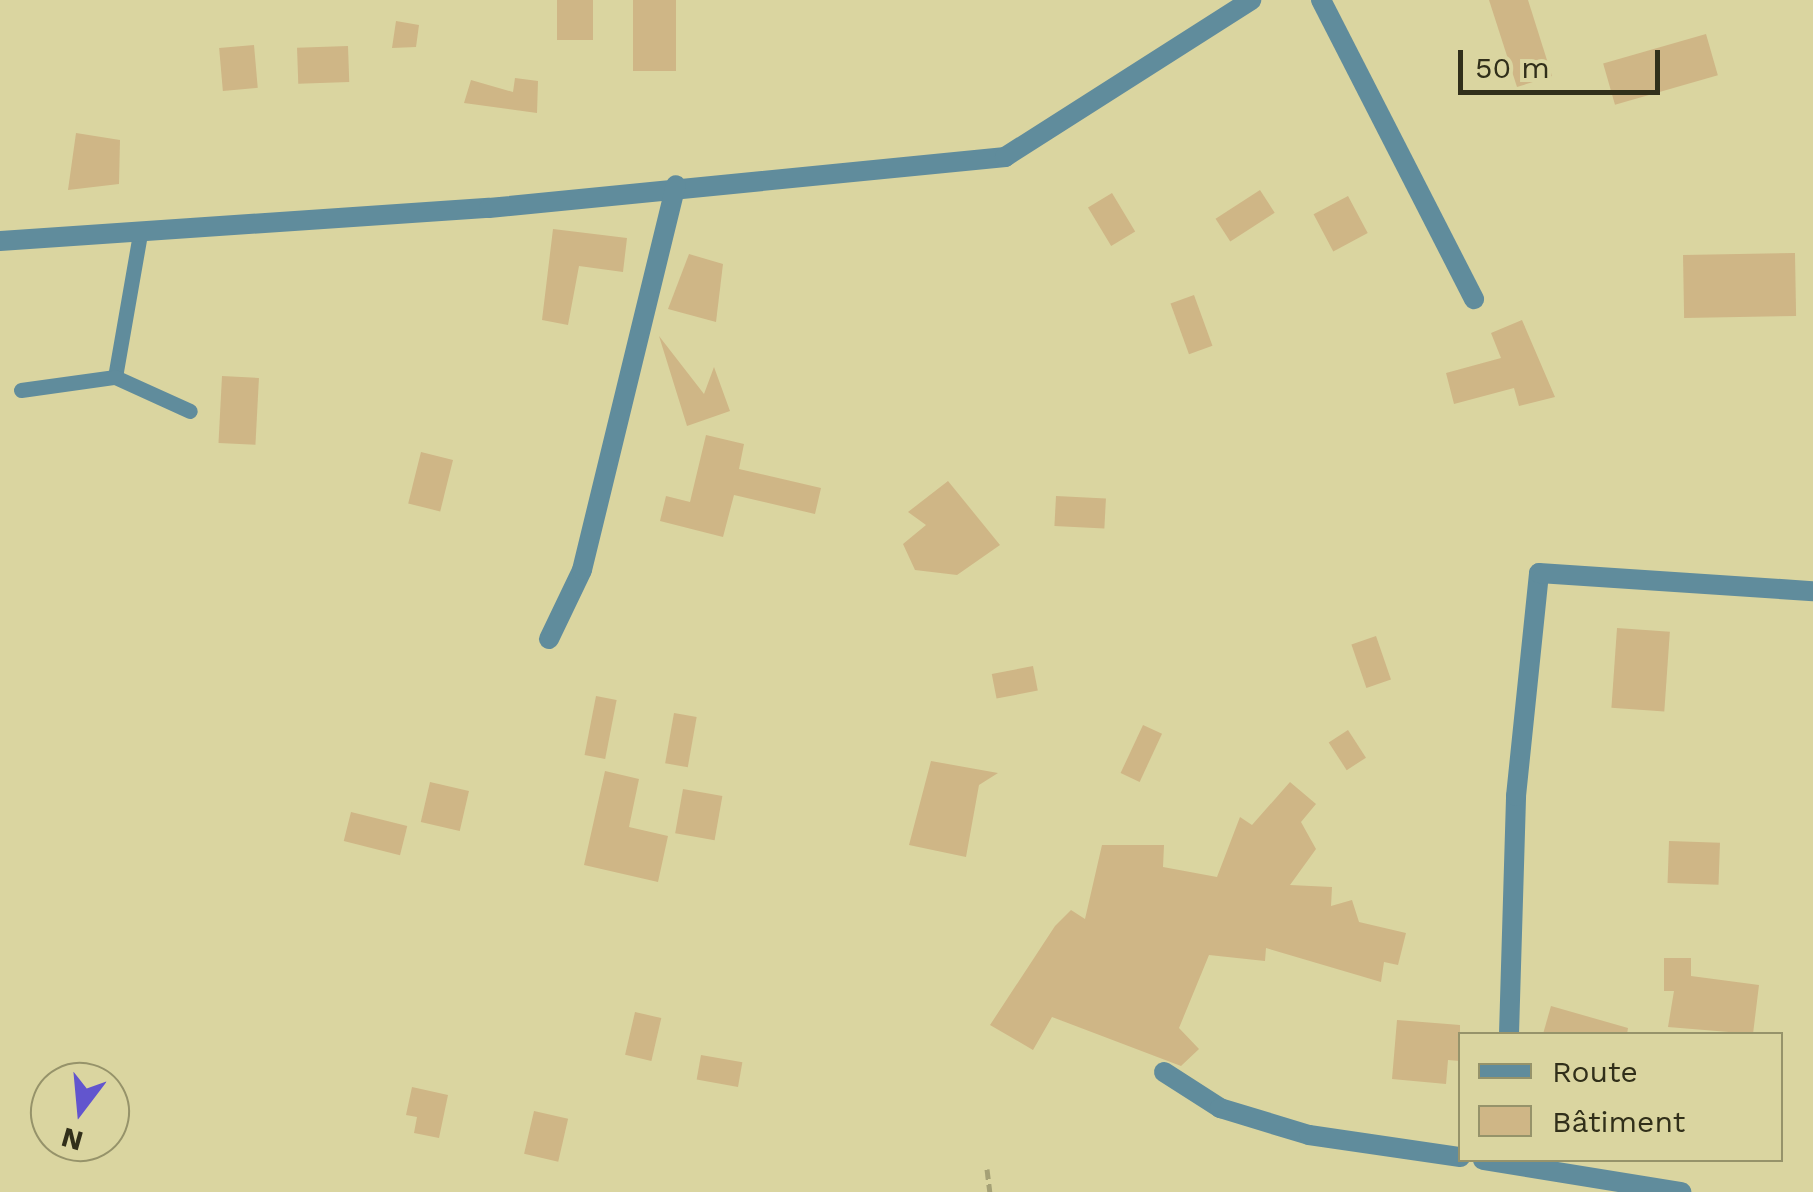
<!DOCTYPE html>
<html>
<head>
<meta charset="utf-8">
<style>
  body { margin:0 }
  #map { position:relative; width:1813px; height:1192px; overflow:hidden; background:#dad5a0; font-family:"Work Sans",sans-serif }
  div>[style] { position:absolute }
  .building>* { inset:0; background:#cfb686; transform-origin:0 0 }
  .path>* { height:5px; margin-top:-2.5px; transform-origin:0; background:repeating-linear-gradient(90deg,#a5a176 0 10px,transparent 0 15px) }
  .lane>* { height:15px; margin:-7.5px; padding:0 7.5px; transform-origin:7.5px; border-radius:7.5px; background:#608c9c }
  .street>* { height:20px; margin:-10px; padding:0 10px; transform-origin:10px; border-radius:10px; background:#608c9c }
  span { translate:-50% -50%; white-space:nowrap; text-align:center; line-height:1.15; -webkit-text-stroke:9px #dad5a0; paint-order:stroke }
  .legend { position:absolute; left:1458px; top:1032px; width:325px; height:130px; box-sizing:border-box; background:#dad5a0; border:2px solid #96936a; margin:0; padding:12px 18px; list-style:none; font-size:30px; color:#312f1a }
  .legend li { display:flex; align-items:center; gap:20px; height:50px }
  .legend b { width:50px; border:2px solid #96936a }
  .north { position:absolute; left:30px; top:1062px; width:100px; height:100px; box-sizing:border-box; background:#dad5a0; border:2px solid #96936a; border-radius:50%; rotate:196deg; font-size:28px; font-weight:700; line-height:40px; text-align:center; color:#312f1a }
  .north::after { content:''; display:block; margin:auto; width:35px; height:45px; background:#6255ce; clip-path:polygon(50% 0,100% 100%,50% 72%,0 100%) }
  .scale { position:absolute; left:1458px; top:50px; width:202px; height:45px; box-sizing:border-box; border:5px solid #312f1a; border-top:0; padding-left:12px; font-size:30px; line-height:35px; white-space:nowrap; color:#312f1a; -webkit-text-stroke:8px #dad5a0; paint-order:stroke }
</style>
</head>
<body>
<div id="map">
  <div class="building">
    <i style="left:557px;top:0;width:36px;height:40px"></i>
    <i style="left:633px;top:0;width:43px;height:71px"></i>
    <i style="clip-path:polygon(1489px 0,1528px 0,1552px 76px,1517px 87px)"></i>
    <i style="clip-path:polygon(396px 21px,419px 25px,416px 47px,392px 48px)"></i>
    <i style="left:1706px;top:34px;width:43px;height:107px;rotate:74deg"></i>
    <i style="left:254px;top:45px;width:43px;height:35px;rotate:85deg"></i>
    <i style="left:348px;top:46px;width:36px;height:51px;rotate:88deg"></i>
    <i style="clip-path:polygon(515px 78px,538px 81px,537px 113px,464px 103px,471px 80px,513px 92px)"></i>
    <i style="clip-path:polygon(76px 133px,120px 140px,119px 184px,68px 190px)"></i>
    <i style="left:1260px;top:190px;width:27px;height:53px;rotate:57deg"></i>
    <i style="left:1112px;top:193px;width:45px;height:28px;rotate:59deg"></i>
    <i style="left:1348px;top:196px;width:42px;height:39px;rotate:62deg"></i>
    <i style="clip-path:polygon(553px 229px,627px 238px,623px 272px,579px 266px,568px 325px,542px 320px)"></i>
    <i style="left:1795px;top:253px;width:63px;height:112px;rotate:89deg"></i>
    <i style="clip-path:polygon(689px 254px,723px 264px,716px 322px,668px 309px)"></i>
    <i style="left:1194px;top:295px;width:54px;height:25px;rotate:70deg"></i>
    <i style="clip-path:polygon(1522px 320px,1555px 397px,1519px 406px,1514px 388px,1454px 404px,1446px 373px,1501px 358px,1491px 333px)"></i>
    <i style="clip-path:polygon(659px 336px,704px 394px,714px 367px,730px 411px,687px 426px)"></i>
    <i style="left:222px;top:376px;width:37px;height:67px;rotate:3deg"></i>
    <i style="clip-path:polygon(706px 435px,744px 444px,739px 469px,821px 488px,815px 514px,734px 495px,723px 537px,660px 521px,666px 496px,690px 502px)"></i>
    <i style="left:421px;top:452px;width:33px;height:53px;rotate:14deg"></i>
    <i style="clip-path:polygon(948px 481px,1000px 545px,957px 575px,915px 570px,903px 544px,926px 525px,908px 512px)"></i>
    <i style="left:1056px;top:496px;width:50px;height:30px;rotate:3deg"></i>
    <i style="left:1617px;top:628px;width:53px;height:80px;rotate:4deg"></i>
    <i style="left:1376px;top:636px;width:46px;height:26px;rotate:71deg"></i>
    <i style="left:1033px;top:666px;width:25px;height:42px;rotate:79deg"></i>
    <i style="left:596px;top:696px;width:21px;height:60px;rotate:11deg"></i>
    <i style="left:674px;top:713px;width:23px;height:51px;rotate:10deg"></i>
    <i style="left:1143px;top:725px;width:21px;height:53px;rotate:25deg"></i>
    <i style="left:1348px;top:730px;width:33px;height:23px;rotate:57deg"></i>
    <i style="clip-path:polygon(931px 761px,998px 773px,979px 785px,966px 857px,909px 845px)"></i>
    <i style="clip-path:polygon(605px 771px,639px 779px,629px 827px,668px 836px,658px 882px,584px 865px)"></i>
    <i style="left:430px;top:782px;width:40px;height:41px;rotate:13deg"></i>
    <i style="clip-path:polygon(1290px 782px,1316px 804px,1301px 822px,1316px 849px,1290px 885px,1332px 887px,1331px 906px,1352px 900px,1359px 922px,1406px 933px,1398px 965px,1384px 962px,1381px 982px,1266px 948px,1265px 961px,1209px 955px,1179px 1028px,1199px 1049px,1181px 1066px,1052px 1017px,1033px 1050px,990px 1025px,1055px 926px,1071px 910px,1085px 919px,1102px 845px,1164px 845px,1163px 867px,1217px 877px,1240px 817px,1252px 825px)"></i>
    <i style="left:683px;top:789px;width:40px;height:45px;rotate:10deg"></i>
    <i style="left:351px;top:812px;width:58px;height:30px;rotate:14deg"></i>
    <i style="left:1669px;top:841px;width:51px;height:42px;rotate:2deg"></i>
    <i style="clip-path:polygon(1664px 958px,1691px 958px,1691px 976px,1759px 985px,1753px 1034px,1668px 1027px,1674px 991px,1664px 991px)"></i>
    <i style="clip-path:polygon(1551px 1006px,1628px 1028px,1627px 1034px,1543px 1034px)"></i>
    <i style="left:635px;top:1012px;width:27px;height:44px;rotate:13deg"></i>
    <i style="clip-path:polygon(1397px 1020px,1460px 1025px,1460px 1061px,1448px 1060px,1446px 1084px,1392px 1079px)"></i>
    <i style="left:701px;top:1055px;width:42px;height:25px;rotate:10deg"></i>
    <i style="clip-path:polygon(412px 1087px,448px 1095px,439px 1138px,414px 1133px,417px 1117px,406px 1115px)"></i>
    <i style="left:534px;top:1111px;width:35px;height:44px;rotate:13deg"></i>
  </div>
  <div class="path">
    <i style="left:987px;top:1169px;width:23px;rotate:83deg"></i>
  </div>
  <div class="lane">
    <i style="left:115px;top:377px;width:145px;rotate:-80.1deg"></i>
    <i style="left:21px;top:390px;width:95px;rotate:-7.9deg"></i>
    <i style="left:115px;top:377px;width:82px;rotate:24.4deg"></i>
  </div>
  <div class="street">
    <i style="left:1321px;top:0;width:336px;rotate:62.9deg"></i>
    <i style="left:0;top:241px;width:490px;rotate:-3.9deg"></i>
    <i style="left:489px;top:208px;width:519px;rotate:-5.64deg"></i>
    <i style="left:1005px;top:157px;width:292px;rotate:-32.5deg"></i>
    <i style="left:549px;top:639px;width:76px;rotate:-64.4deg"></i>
    <i style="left:582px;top:570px;width:396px;rotate:-76.3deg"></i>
    <i style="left:1509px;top:1034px;width:238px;rotate:-88.3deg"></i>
    <i style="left:1516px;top:796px;width:224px;rotate:-84.1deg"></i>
    <i style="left:1539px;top:573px;width:275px;rotate:3.8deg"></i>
    <i style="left:1164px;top:1072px;width:67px;rotate:32.7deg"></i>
    <i style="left:1220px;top:1108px;width:93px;rotate:16.9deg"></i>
    <i style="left:1309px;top:1135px;width:153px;rotate:8.3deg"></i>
    <i style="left:1483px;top:1160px;width:201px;rotate:9.2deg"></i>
  </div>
  <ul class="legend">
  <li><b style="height:12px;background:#608c9c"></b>Route</li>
  <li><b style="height:28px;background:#cfb686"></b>Bâtiment</li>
  </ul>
  <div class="north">N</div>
  <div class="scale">50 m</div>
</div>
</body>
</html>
